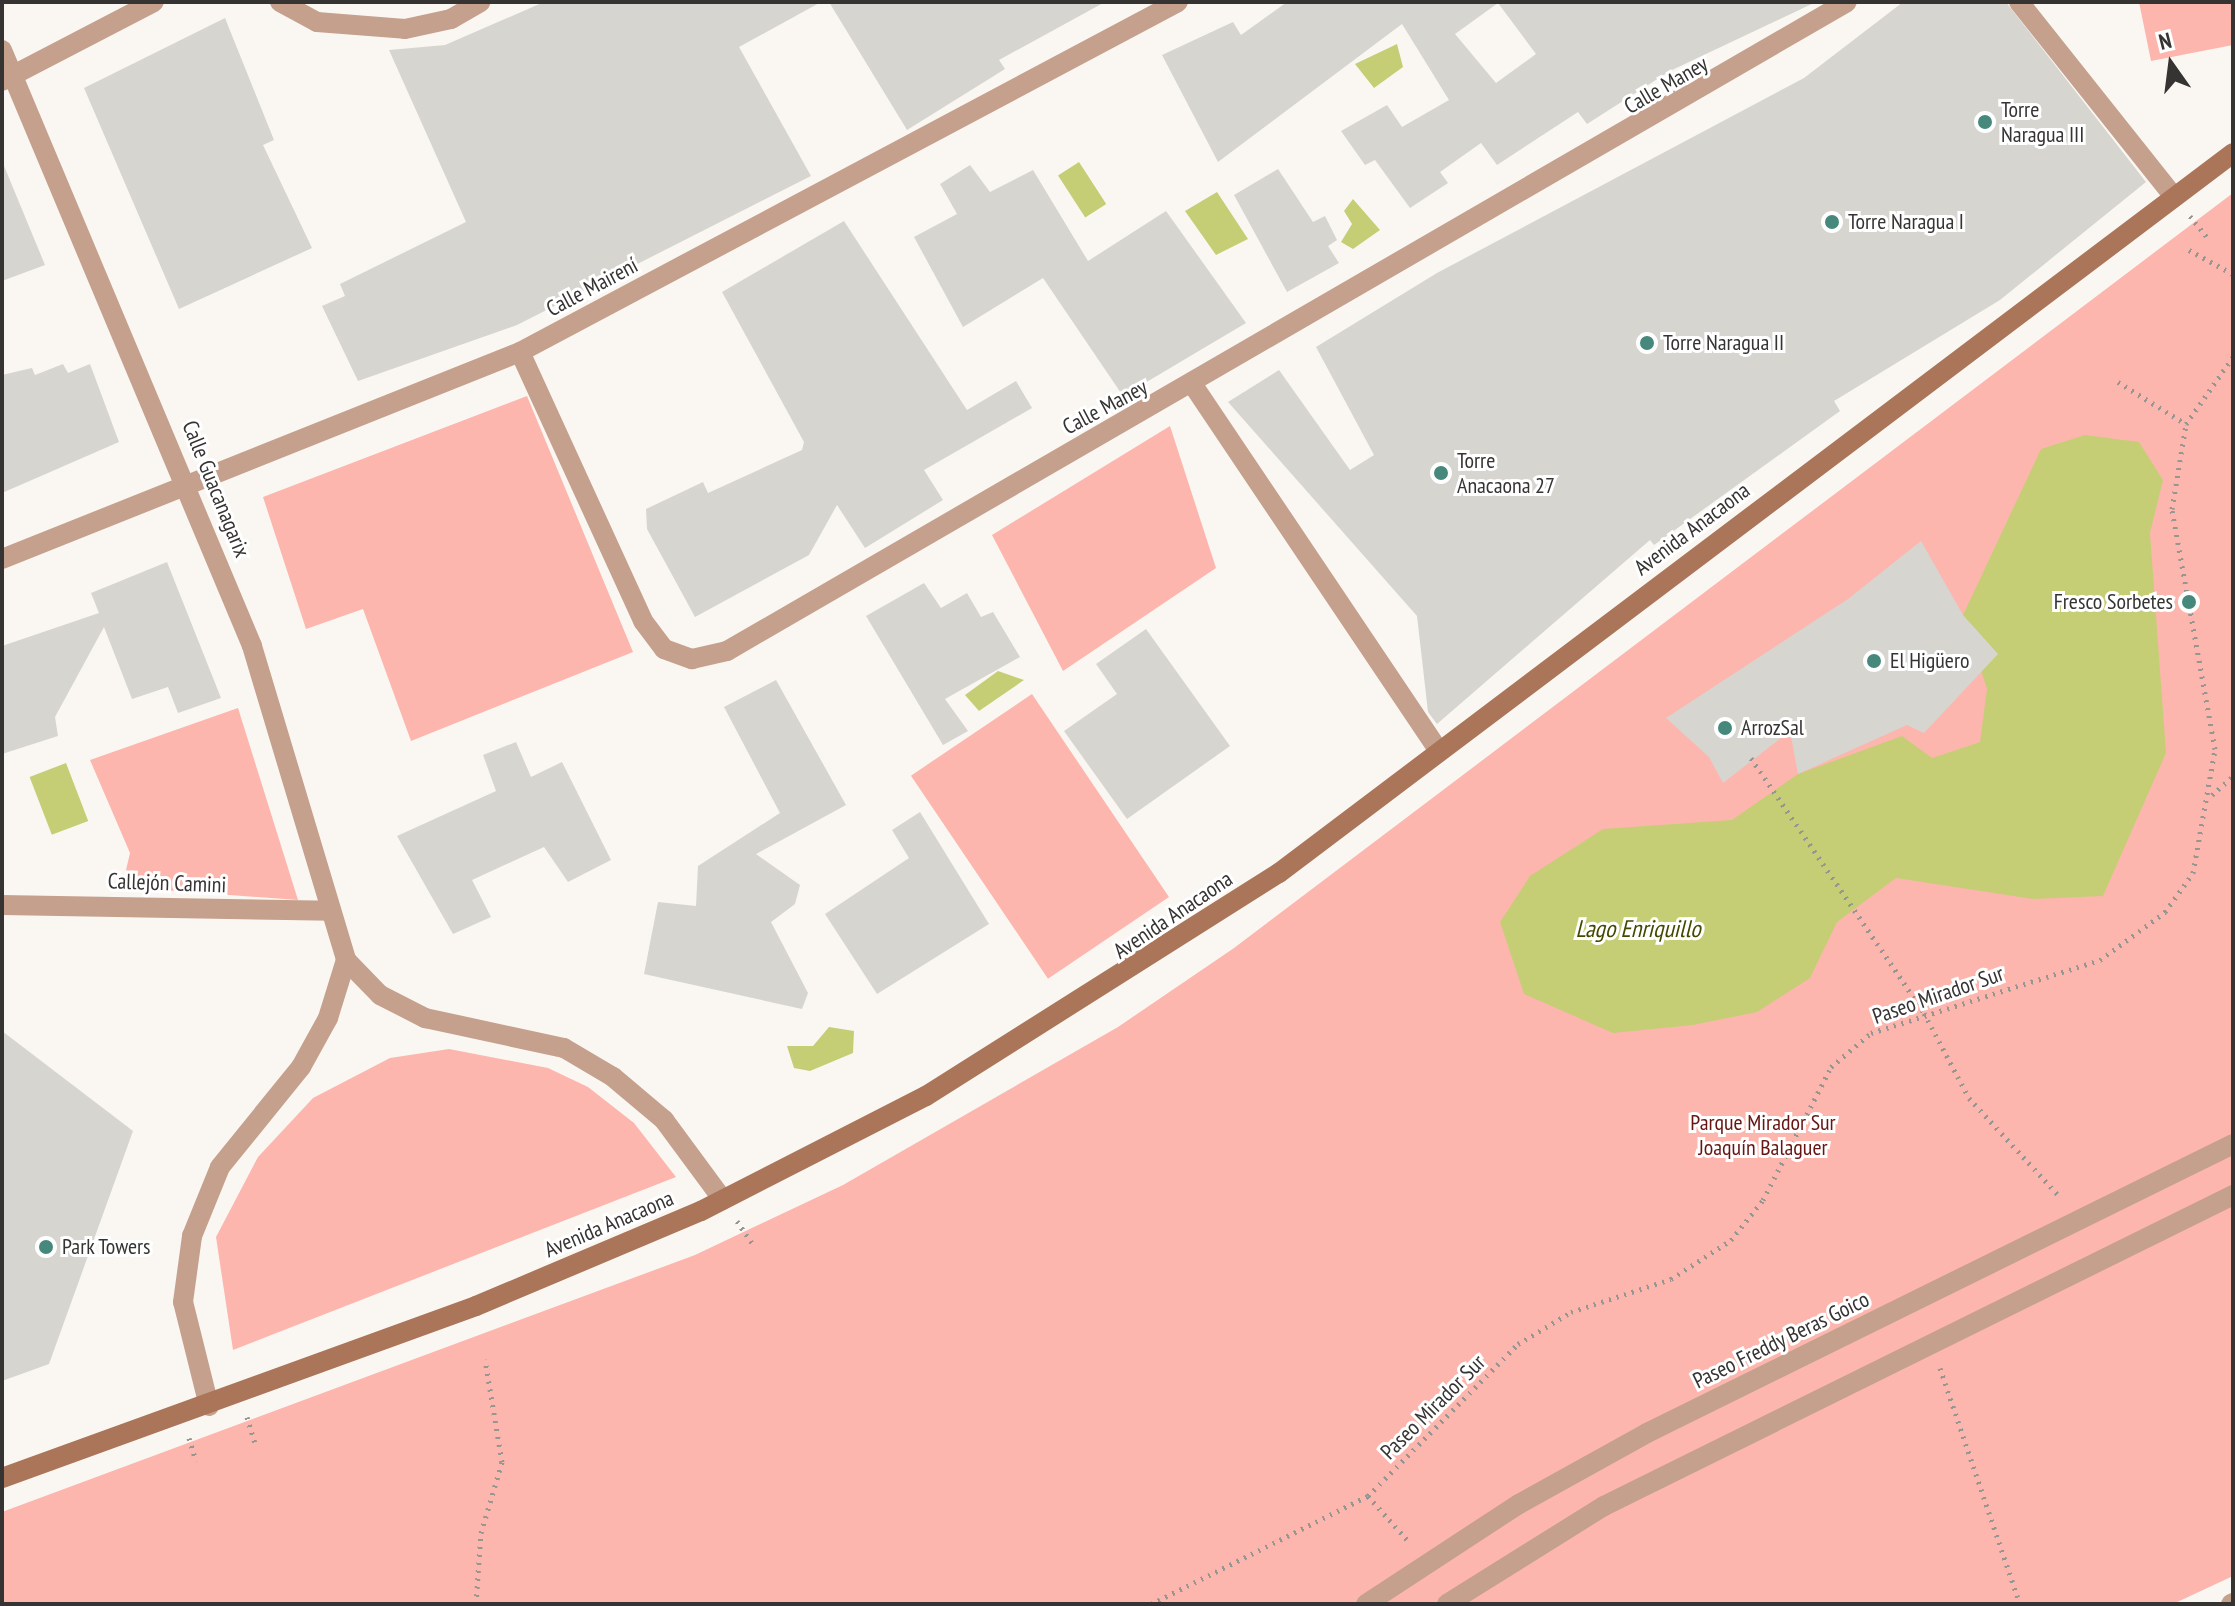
<!DOCTYPE html>
<html>
<head>
<meta charset="utf-8">
<style>
  body { margin:0 }
  #map { position:relative; width:2235px; height:1606px; overflow:hidden; background:#faf7f3; font-family:"PT Sans Narrow",sans-serif }
  div>[style] { position:absolute }
  .green>* { inset:0; background:#fdb6ad; transform-origin:0 0 }
  .water>* { inset:0; background:#c5ce75; transform-origin:0 0 }
  .building>* { inset:0; background:#d6d5d0 }
  .path>* { height:5px; margin-top:-2.5px; transform-origin:0; background:repeating-linear-gradient(90deg,#979592 0 2px,transparent 0 8px) }
  .pedestrian>* { height:20px; margin:-10px; padding:0 10px; transform-origin:10px; border-radius:10px; background:#c5a08d }
  .minor>* { height:20px; margin:-10px; padding:0 10px; transform-origin:10px; border-radius:10px; background:#c5a08d }
  .tertiary>* { height:20px; margin:-10px; padding:0 10px; transform-origin:10px; border-radius:10px; background:#c5a08d }
  .secondary>* { height:20px; margin:-10px; padding:0 10px; transform-origin:10px; border-radius:10px; background:#aa7559 }
  .dots>* { width:22px; height:22px; translate:-50% -50%; box-sizing:border-box; border:4px solid #fff; border-radius:50% }
  span { translate:-50% -50%; white-space:nowrap; text-align:center; line-height:1.15; -webkit-text-stroke:6px #fff; paint-order:stroke }
  .street-label { font-size:22px; color:#353433 }
  .poi-label { font-size:22px; color:#353433 }
  .left { translate:0 -50%; text-align:left }
  .right { translate:-100% -50%; text-align:right }
  .park-label { font-size:22px; color:#661512 }
  .water-label { font-size:24px; color:#444901; font-style:italic }
  .frame { position:absolute; inset:0; border:4px solid #353433; pointer-events:none }
  .north { position:absolute; left:2131px; top:24px; width:80px; height:80px; -webkit-text-stroke:6px #fff; paint-order:stroke; rotate:346deg; font-size:22px; font-weight:700; line-height:32px; text-align:center; color:#353433 }
  .north::after { content:''; display:block; margin:auto; width:28px; height:36px; background:#353433; clip-path:polygon(50% 0,100% 100%,50% 72%,0 100%) }
</style>
</head>
<body>
<div id="map">
  <div class="green">
    <i style="clip-path:polygon(2139px 2px,2233px 2px,2233px 45px,2151px 61px)"></i>
    <i style="clip-path:polygon(2233px 193px,2233px 1576px,2173px 1604px,2px 1604px,2px 1512px,695px 1255px,843px 1185px,1118px 1027px,1234px 948px)"></i>
    <i style="clip-path:polygon(527px 396px,633px 652px,411px 741px,363px 609px,306px 629px,263px 497px)"></i>
    <i style="clip-path:polygon(1170px 426px,1216px 568px,1063px 671px,992px 535px)"></i>
    <i style="left:1032px;top:694px;width:245px;height:146px;rotate:56deg"></i>
    <i style="clip-path:polygon(238px 708px,298px 900px,122px 887px,130px 853px,90px 760px)"></i>
    <i style="clip-path:polygon(449px 1049px,548px 1068px,588px 1087px,634px 1123px,676px 1177px,233px 1350px,216px 1237px,258px 1157px,313px 1098px,390px 1058px)"></i>
  </div>
  <div class="water">
    <i style="clip-path:polygon(1397px 44px,1403px 67px,1374px 88px,1355px 64px)"></i>
    <i style="left:1079px;top:162px;width:50px;height:25px;rotate:57deg"></i>
    <i style="clip-path:polygon(1217px 192px,1248px 239px,1216px 255px,1185px 211px)"></i>
    <i style="clip-path:polygon(1353px 199px,1380px 230px,1353px 249px,1341px 242px,1352px 224px,1344px 211px)"></i>
    <i style="clip-path:polygon(2085px 435px,2139px 442px,2163px 480px,2150px 533px,2166px 753px,2103px 896px,2033px 899px,1896px 878px,1837px 922px,1810px 978px,1757px 1012px,1693px 1025px,1613px 1033px,1524px 994px,1500px 922px,1530px 876px,1603px 829px,1732px 820px,1798px 774px,1902px 736px,1932px 758px,1980px 742px,1987px 689px,1963px 615px,2041px 449px)"></i>
    <i style="clip-path:polygon(998px 671px,1024px 680px,979px 711px,965px 695px)"></i>
    <i style="left:66px;top:763px;width:62px;height:39px;rotate:69deg"></i>
    <i style="clip-path:polygon(829px 1027px,854px 1031px,853px 1053px,810px 1071px,794px 1068px,787px 1046px,813px 1046px)"></i>
  </div>
  <div class="building">
    <i style="clip-path:polygon(544px 2px,821px 2px,739px 47px,811px 176px,517px 325px,358px 381px,322px 306px,345px 296px,340px 284px,466px 222px,389px 50px,445px 45px)"></i>
    <i style="clip-path:polygon(829px 2px,1105px 2px,999px 60px,1005px 69px,907px 130px)"></i>
    <i style="clip-path:polygon(evenodd,1287px 2px,1816px 2px,1670px 71px,1587px 124px,1578px 112px,1497px 165px,1481px 143px,1440px 172px,1448px 183px,1410px 208px,1375px 160px,1365px 165px,1341px 131px,1387px 105px,1402px 127px,1449px 100px,1402px 24px,1218px 162px,1162px 55px,1233px 22px,1241px 35px,1287px 2px,1498px 3px,1536px 54px,1496px 83px,1455px 34px,1498px 3px)"></i>
    <i style="clip-path:polygon(1903px 2px,2006px 2px,2146px 182px,2000px 300px,1834px 401px,1840px 411px,1654px 545px,1650px 540px,1437px 724px,1428px 712px,1417px 616px,1228px 402px,1279px 370px,1350px 470px,1374px 455px,1316px 347px,1437px 273px,1804px 78px)"></i>
    <i style="clip-path:polygon(225px 18px,274px 140px,263px 145px,312px 248px,179px 309px,84px 88px)"></i>
    <i style="clip-path:polygon(2px 161px,45px 265px,2px 281px)"></i>
    <i style="clip-path:polygon(970px 165px,990px 192px,1033px 170px,1088px 261px,1166px 211px,1246px 323px,1123px 396px,1043px 278px,963px 327px,914px 237px,957px 214px,940px 184px)"></i>
    <i style="clip-path:polygon(1278px 169px,1313px 222px,1325px 216px,1337px 240px,1328px 246px,1339px 263px,1287px 292px,1234px 195px)"></i>
    <i style="clip-path:polygon(844px 221px,967px 410px,1016px 381px,1032px 408px,924px 470px,943px 500px,865px 548px,837px 505px,809px 555px,695px 617px,647px 529px,646px 509px,703px 482px,708px 493px,802px 450px,804px 442px,722px 292px)"></i>
    <i style="clip-path:polygon(63px 364px,68px 373px,90px 364px,119px 442px,2px 493px,2px 375px,32px 368px,35px 375px)"></i>
    <i style="clip-path:polygon(1921px 541px,1963px 615px,1998px 654px,1924px 733px,1907px 725px,1798px 774px,1790px 731px,1723px 783px,1709px 757px,1666px 718px,1848px 599px)"></i>
    <i style="clip-path:polygon(167px 562px,221px 698px,178px 713px,168px 687px,132px 699px,104px 627px,55px 717px,58px 736px,2px 754px,2px 646px,99px 613px,91px 593px)"></i>
    <i style="clip-path:polygon(924px 583px,941px 608px,967px 593px,981px 617px,993px 612px,1020px 657px,945px 699px,968px 731px,943px 745px,866px 616px)"></i>
    <i style="clip-path:polygon(1146px 629px,1230px 746px,1127px 819px,1064px 731px,1117px 694px,1096px 664px)"></i>
    <i style="clip-path:polygon(776px 680px,846px 805px,756px 854px,800px 885px,795px 904px,771px 922px,808px 993px,802px 1009px,644px 974px,658px 902px,696px 906px,698px 866px,780px 813px,724px 707px)"></i>
    <i style="clip-path:polygon(516px 742px,531px 777px,562px 762px,611px 860px,568px 882px,544px 847px,472px 880px,491px 917px,453px 934px,397px 836px,496px 791px,483px 755px)"></i>
    <i style="clip-path:polygon(920px 812px,989px 924px,877px 994px,825px 914px,909px 858px,892px 830px)"></i>
    <i style="clip-path:polygon(2px 1031px,133px 1131px,49px 1364px,2px 1381px)"></i>
  </div>
  <div class="path">
    <i style="left:2190px;top:216px;width:27px;rotate:51deg"></i>
    <i style="left:2189px;top:250px;width:50px;rotate:28.6deg"></i>
    <i style="left:2118px;top:382px;width:80px;rotate:31.7deg"></i>
    <i style="left:1751px;top:758px;width:308px;rotate:55.8deg"></i>
    <i style="left:1924px;top:1013px;width:96px;rotate:62.1deg"></i>
    <i style="left:1969px;top:1098px;width:134px;rotate:47.4deg"></i>
    <i style="left:2212px;top:795px;width:28px;rotate:-42deg"></i>
    <i style="left:737px;top:1221px;width:27px;rotate:56deg"></i>
    <i style="left:1940px;top:1368px;width:249px;rotate:71.3deg"></i>
    <i style="left:247px;top:1417px;width:27px;rotate:73deg"></i>
    <i style="left:189px;top:1438px;width:24px;rotate:73deg"></i>
    <i style="left:1368px;top:1496px;width:63px;rotate:48.2deg"></i>
    <i style="left:476px;top:1604px;width:71px;rotate:-86deg"></i>
    <i style="left:481px;top:1533px;width:74px;rotate:-73.5deg"></i>
    <i style="left:502px;top:1462px;width:104px;rotate:-99.4deg"></i>
    <i style="left:1151px;top:1604px;width:242px;rotate:-26.5deg"></i>
    <i style="left:1368px;top:1496px;width:214px;rotate:-45.4deg"></i>
    <i style="left:1518px;top:1344px;width:62px;rotate:-31.1deg"></i>
    <i style="left:1571px;top:1312px;width:105px;rotate:-18.3deg"></i>
    <i style="left:1671px;top:1279px;width:72px;rotate:-33deg"></i>
    <i style="left:1731px;top:1240px;width:51px;rotate:-51.3deg"></i>
    <i style="left:1763px;top:1200px;width:149px;rotate:-62.9deg"></i>
    <i style="left:1831px;top:1067px;width:52px;rotate:-40.4deg"></i>
    <i style="left:1871px;top:1033px;width:240px;rotate:-17.7deg"></i>
    <i style="left:2100px;top:960px;width:81px;rotate:-36.4deg"></i>
    <i style="left:2165px;top:912px;width:48px;rotate:-54.3deg"></i>
    <i style="left:2193px;top:873px;width:126px;rotate:-79.9deg"></i>
    <i style="left:2215px;top:749px;width:244px;rotate:-100.2deg"></i>
    <i style="left:2172px;top:509px;width:86px;rotate:-80.6deg"></i>
    <i style="left:2186px;top:424px;width:82px;rotate:-55deg"></i>
  </div>
  <div class="pedestrian">
    <i style="left:2px;top:905px;width:329px;rotate:1deg"></i>
  </div>
  <div class="minor">
    <i style="left:280px;top:2px;width:42px;rotate:28.4deg"></i>
    <i style="left:317px;top:22px;width:88px;rotate:4.5deg"></i>
    <i style="left:405px;top:29px;width:47px;rotate:-12.3deg"></i>
    <i style="left:451px;top:19px;width:34px;rotate:-30deg"></i>
    <i style="left:2019px;top:2px;width:249px;rotate:51.5deg"></i>
    <i style="left:2px;top:50px;width:646px;rotate:67.24deg"></i>
    <i style="left:252px;top:646px;width:328px;rotate:73.3deg"></i>
    <i style="left:346px;top:960px;width:49px;rotate:45.8deg"></i>
    <i style="left:380px;top:995px;width:51px;rotate:27.1deg"></i>
    <i style="left:425px;top:1018px;width:142px;rotate:12.2deg"></i>
    <i style="left:564px;top:1048px;width:57px;rotate:30.6deg"></i>
    <i style="left:613px;top:1077px;width:67px;rotate:40.1deg"></i>
    <i style="left:664px;top:1120px;width:99px;rotate:53.6deg"></i>
    <i style="left:2px;top:81px;width:171px;rotate:-27.5deg"></i>
    <i style="left:520px;top:352px;width:296px;rotate:65.4deg"></i>
    <i style="left:643px;top:621px;width:35px;rotate:53deg"></i>
    <i style="left:664px;top:649px;width:30px;rotate:20deg"></i>
    <i style="left:692px;top:659px;width:36px;rotate:-13deg"></i>
    <i style="left:727px;top:651px;width:1294px;rotate:-30.09deg"></i>
    <i style="left:1193px;top:385px;width:440px;rotate:56.1deg"></i>
    <i style="left:2px;top:559px;width:558px;rotate:-21.78deg"></i>
    <i style="left:520px;top:352px;width:745px;rotate:-28.01deg"></i>
    <i style="left:209px;top:1406px;width:107px;rotate:-104deg"></i>
    <i style="left:183px;top:1302px;width:67px;rotate:-82.2deg"></i>
    <i style="left:192px;top:1236px;width:74px;rotate:-67.9deg"></i>
    <i style="left:220px;top:1167px;width:129px;rotate:-51deg"></i>
    <i style="left:301px;top:1067px;width:56px;rotate:-61.1deg"></i>
    <i style="left:328px;top:1018px;width:61px;rotate:-72.8deg"></i>
  </div>
  <div class="tertiary">
    <i style="left:1366px;top:1604px;width:183px;rotate:-33.2deg"></i>
    <i style="left:1519px;top:1504px;width:146px;rotate:-29deg"></i>
    <i style="left:1647px;top:1433px;width:653px;rotate:-26.25deg"></i>
    <i style="left:1447px;top:1604px;width:185px;rotate:-32deg"></i>
    <i style="left:1604px;top:1506px;width:702px;rotate:-26.31deg"></i>
    <i style="left:2231px;top:1604px;width:2px;rotate:-27deg"></i>
  </div>
  <div class="secondary">
    <i style="left:2px;top:1478px;width:504px;rotate:-19.94deg"></i>
    <i style="left:476px;top:1306px;width:244px;rotate:-22.9deg"></i>
    <i style="left:701px;top:1211px;width:253px;rotate:-27.1deg"></i>
    <i style="left:926px;top:1096px;width:418px;rotate:-32.3deg"></i>
    <i style="left:1279px;top:873px;width:1195px;rotate:-37.04deg"></i>
  </div>
  <div class="dots">
    <i style="left:1985px;top:122px;background:#46897c"></i>
    <i style="left:1832px;top:222px;background:#46897c"></i>
    <i style="left:1647px;top:343px;background:#46897c"></i>
    <i style="left:1441px;top:473px;background:#46897c"></i>
    <i style="left:2189px;top:602px;background:#46897c"></i>
    <i style="left:1874px;top:661px;background:#46897c"></i>
    <i style="left:1725px;top:728px;background:#46897c"></i>
    <i style="left:46px;top:1247px;background:#46897c"></i>
  </div>
  <div class="street-label">
    <span style="left:1666px;top:85px;rotate:-30deg">Calle Maney</span>
    <span style="left:592px;top:287px;rotate:-28deg">Calle Mairení</span>
    <span style="left:1105px;top:407px;rotate:-28deg">Calle Maney</span>
    <span style="left:216px;top:489px;rotate:68deg">Calle Guacanagarix</span>
    <span style="left:1692px;top:529px;rotate:-37deg">Avenida Anacaona</span>
    <span style="left:167px;top:883px;rotate:2deg">Callejón Camini</span>
    <span style="left:1173px;top:915px;rotate:-34deg">Avenida Anacaona</span>
    <span style="left:1938px;top:995px;rotate:-19deg">Paseo Mirador Sur</span>
    <span style="left:609px;top:1224px;rotate:-23deg">Avenida Anacaona</span>
    <span style="left:1781px;top:1340px;rotate:-26deg">Paseo Freddy Beras Goico</span>
    <span style="left:1433px;top:1407px;rotate:-45deg">Paseo Mirador Sur</span>
  </div>
  <div class="poi-label">
    <span class="left" style="left:2001px;top:122px">Torre<br>Naragua III</span>
    <span class="left" style="left:1848px;top:222px">Torre Naragua I</span>
    <span class="left" style="left:1663px;top:343px">Torre Naragua II</span>
    <span class="left" style="left:1457px;top:473px">Torre<br>Anacaona 27</span>
    <span class="right" style="left:2173px;top:602px">Fresco Sorbetes</span>
    <span class="left" style="left:1890px;top:661px">El Higüero</span>
    <span class="left" style="left:1741px;top:728px">ArrozSal</span>
    <span class="left" style="left:62px;top:1247px">Park Towers</span>
  </div>
  <div class="park-label">
    <span style="left:1763px;top:1135px">Parque Mirador Sur<br>Joaquín Balaguer</span>
  </div>
  <div class="water-label">
    <span style="left:1638px;top:929px">Lago Enriquillo</span>
  </div>
  <div class="frame"></div>
  <div class="north">N</div>
</div>
</body>
</html>
